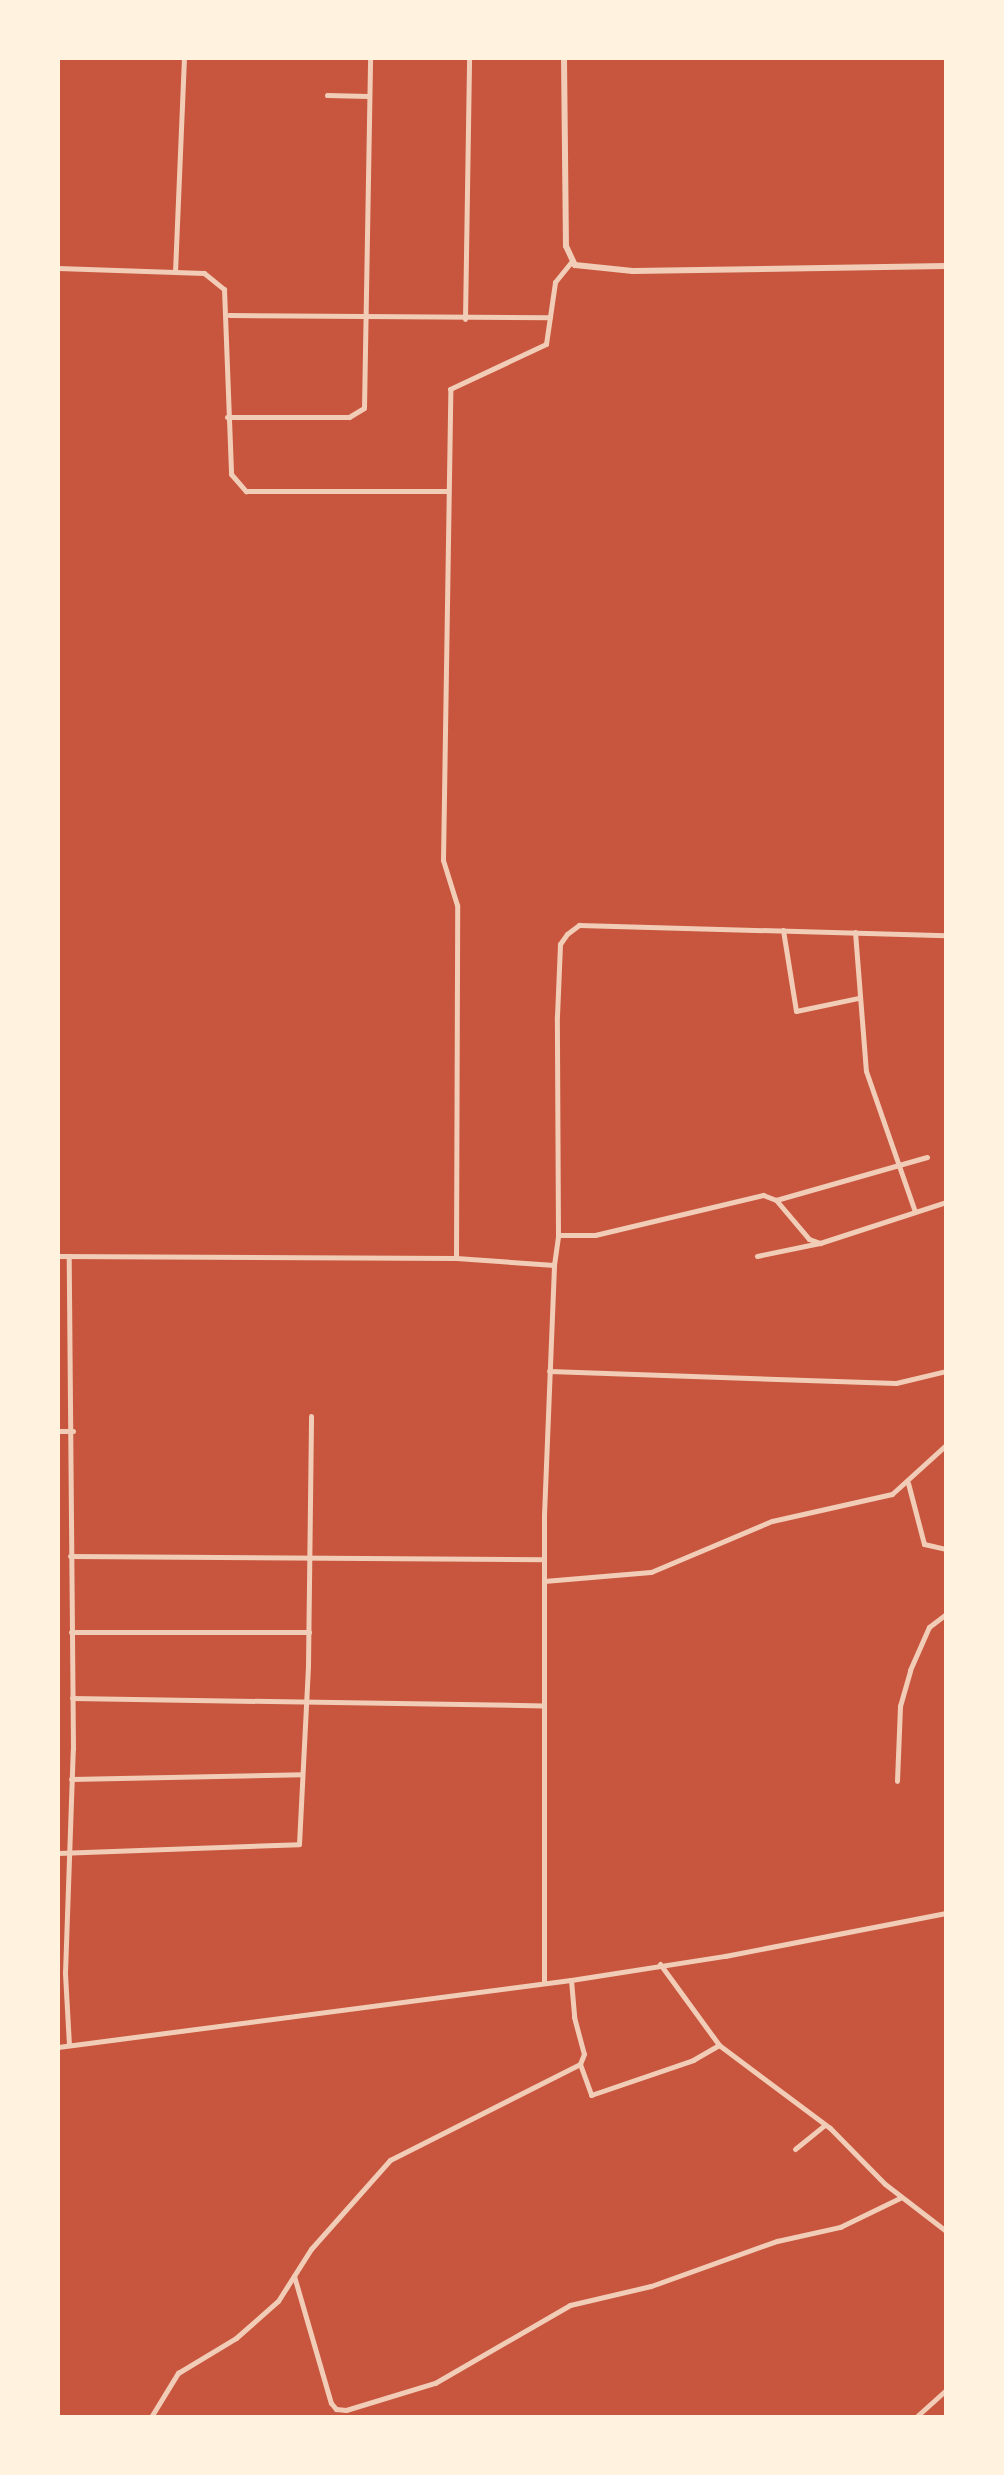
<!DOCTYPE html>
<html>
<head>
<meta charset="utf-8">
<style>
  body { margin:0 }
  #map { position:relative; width:1004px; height:2475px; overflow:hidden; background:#c8553d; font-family:Roboto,sans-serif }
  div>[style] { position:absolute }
  .minor>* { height:5px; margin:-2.5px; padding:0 2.5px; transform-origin:2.5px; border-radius:2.5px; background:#f1ccb7 }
  .tertiary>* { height:6px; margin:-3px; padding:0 3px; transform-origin:3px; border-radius:3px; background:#f1ccb7 }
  span { translate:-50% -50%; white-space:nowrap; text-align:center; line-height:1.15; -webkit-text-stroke:6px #fff3e0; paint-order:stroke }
  .frame { position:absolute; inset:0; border:60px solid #fff3e0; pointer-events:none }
</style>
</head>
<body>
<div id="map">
  <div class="minor">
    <i style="left:327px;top:95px;width:41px;rotate:1.4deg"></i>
    <i style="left:58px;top:268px;width:146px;rotate:2deg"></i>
    <i style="left:204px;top:273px;width:26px;rotate:39deg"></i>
    <i style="left:224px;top:289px;width:185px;rotate:87.8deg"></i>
    <i style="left:231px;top:474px;width:23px;rotate:49deg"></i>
    <i style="left:246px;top:491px;width:202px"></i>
    <i style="left:175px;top:272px;width:214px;rotate:-87.6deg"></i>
    <i style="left:229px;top:315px;width:321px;rotate:0.4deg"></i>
    <i style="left:465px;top:319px;width:261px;rotate:-89.1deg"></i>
    <i style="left:227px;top:417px;width:122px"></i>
    <i style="left:349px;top:417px;width:17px;rotate:-31deg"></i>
    <i style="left:364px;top:408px;width:350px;rotate:-89deg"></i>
    <i style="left:783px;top:930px;width:82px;rotate:80.9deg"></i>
    <i style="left:796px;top:1011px;width:63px;rotate:-11.8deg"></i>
    <i style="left:855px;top:932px;width:139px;rotate:85.5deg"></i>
    <i style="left:866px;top:1071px;width:149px;rotate:70.8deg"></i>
    <i style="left:776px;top:1200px;width:157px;rotate:-15.9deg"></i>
    <i style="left:558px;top:1235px;width:37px"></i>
    <i style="left:595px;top:1235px;width:173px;rotate:-13.4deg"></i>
    <i style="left:763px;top:1195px;width:14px;rotate:21deg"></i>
    <i style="left:776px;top:1200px;width:51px;rotate:49.8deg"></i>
    <i style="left:809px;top:1239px;width:12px;rotate:20deg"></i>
    <i style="left:820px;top:1243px;width:133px;rotate:-18deg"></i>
    <i style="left:58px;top:1256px;width:398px;rotate:0.3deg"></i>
    <i style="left:757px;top:1256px;width:64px;rotate:-11.7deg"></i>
    <i style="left:554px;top:1265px;width:30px;rotate:-82deg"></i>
    <i style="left:558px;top:1235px;width:219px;rotate:-90.3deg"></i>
    <i style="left:557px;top:1016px;width:72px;rotate:-87.6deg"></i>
    <i style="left:560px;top:944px;width:12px;rotate:-55deg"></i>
    <i style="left:567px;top:934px;width:15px;rotate:-37deg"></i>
    <i style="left:579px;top:925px;width:367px;rotate:1.6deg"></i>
    <i style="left:549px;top:1371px;width:347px;rotate:2deg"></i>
    <i style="left:896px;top:1383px;width:51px;rotate:-13.5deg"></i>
    <i style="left:58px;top:1431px;width:15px"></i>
    <i style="left:908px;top:1483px;width:63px;rotate:75.3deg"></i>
    <i style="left:924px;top:1544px;width:23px;rotate:13deg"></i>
    <i style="left:70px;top:1556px;width:474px;rotate:0.4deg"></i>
    <i style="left:544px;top:1581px;width:107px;rotate:-4.8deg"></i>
    <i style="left:651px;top:1572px;width:131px;rotate:-22.9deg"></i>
    <i style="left:772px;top:1521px;width:123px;rotate:-12.7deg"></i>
    <i style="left:892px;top:1494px;width:73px;rotate:-42.2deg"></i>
    <i style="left:71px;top:1632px;width:238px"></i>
    <i style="left:72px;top:1698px;width:471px;rotate:0.9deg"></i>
    <i style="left:71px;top:1779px;width:231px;rotate:-1.2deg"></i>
    <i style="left:897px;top:1781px;width:75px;rotate:-87.7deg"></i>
    <i style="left:900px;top:1706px;width:37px;rotate:-74deg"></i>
    <i style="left:910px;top:1670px;width:47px;rotate:-66.2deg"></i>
    <i style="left:929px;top:1627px;width:21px;rotate:-37deg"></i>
    <i style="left:58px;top:1853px;width:241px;rotate:-2.1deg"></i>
    <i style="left:299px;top:1844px;width:178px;rotate:-87.1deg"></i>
    <i style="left:308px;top:1666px;width:250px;rotate:-89.3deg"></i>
    <i style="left:660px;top:1964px;width:100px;rotate:53.9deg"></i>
    <i style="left:719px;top:2045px;width:139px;rotate:36.8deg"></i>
    <i style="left:830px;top:2128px;width:78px;rotate:45.5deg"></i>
    <i style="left:885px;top:2184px;width:77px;rotate:37.6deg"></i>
    <i style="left:571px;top:1980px;width:37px;rotate:85deg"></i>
    <i style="left:574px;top:2017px;width:38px;rotate:75deg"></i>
    <i style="left:584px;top:2054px;width:11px;rotate:112deg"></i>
    <i style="left:580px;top:2064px;width:33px;rotate:70deg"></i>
    <i style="left:591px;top:2095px;width:108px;rotate:-18.9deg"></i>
    <i style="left:693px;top:2060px;width:30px;rotate:-30deg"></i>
    <i style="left:544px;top:1983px;width:468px;rotate:-90deg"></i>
    <i style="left:544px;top:1515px;width:250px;rotate:-87.7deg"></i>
    <i style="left:554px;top:1265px;width:98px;rotate:-175.9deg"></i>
    <i style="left:456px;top:1258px;width:353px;rotate:-89.8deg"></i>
    <i style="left:457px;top:905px;width:47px;rotate:-107.3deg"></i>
    <i style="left:443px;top:860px;width:471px;rotate:-89.1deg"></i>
    <i style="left:450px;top:389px;width:106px;rotate:-25.1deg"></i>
    <i style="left:546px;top:344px;width:63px;rotate:-81.7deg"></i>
    <i style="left:555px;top:282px;width:27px;rotate:-51deg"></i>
    <i style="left:69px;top:2045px;width:72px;rotate:-93.2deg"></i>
    <i style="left:65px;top:1973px;width:224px;rotate:-88deg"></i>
    <i style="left:73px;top:1749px;width:493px;rotate:-90.5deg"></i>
    <i style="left:58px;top:2047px;width:517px;rotate:-7.44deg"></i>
    <i style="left:571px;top:1980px;width:156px;rotate:-8.9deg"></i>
    <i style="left:725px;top:1956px;width:225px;rotate:-11deg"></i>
    <i style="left:795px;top:2149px;width:38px;rotate:-39deg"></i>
    <i style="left:294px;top:2276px;width:132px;rotate:73.8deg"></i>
    <i style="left:331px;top:2403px;width:8px;rotate:50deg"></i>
    <i style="left:336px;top:2409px;width:10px;rotate:6deg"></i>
    <i style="left:346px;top:2410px;width:93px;rotate:-16.9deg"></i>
    <i style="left:435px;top:2383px;width:156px;rotate:-30deg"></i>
    <i style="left:570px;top:2305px;width:83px;rotate:-13.2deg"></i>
    <i style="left:651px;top:2286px;width:134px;rotate:-19.7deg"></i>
    <i style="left:777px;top:2241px;width:65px;rotate:-12.5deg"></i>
    <i style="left:840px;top:2227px;width:67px;rotate:-25.8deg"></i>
    <i style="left:151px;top:2417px;width:52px;rotate:-58.5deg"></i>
    <i style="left:178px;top:2373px;width:68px;rotate:-31.1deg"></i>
    <i style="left:236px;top:2338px;width:56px;rotate:-41.4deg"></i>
    <i style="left:278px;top:2301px;width:62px;rotate:-57.6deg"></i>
    <i style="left:311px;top:2249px;width:119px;rotate:-48.4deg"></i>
    <i style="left:390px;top:2160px;width:213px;rotate:-26.8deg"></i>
    <i style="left:916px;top:2417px;width:40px;rotate:-42deg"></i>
  </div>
  <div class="tertiary">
    <i style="left:564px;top:58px;width:188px;rotate:89.4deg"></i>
    <i style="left:566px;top:246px;width:21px;rotate:65deg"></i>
    <i style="left:575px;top:265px;width:58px;rotate:5.9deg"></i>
    <i style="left:633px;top:271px;width:313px;rotate:-0.9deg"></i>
  </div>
  <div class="frame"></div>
</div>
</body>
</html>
